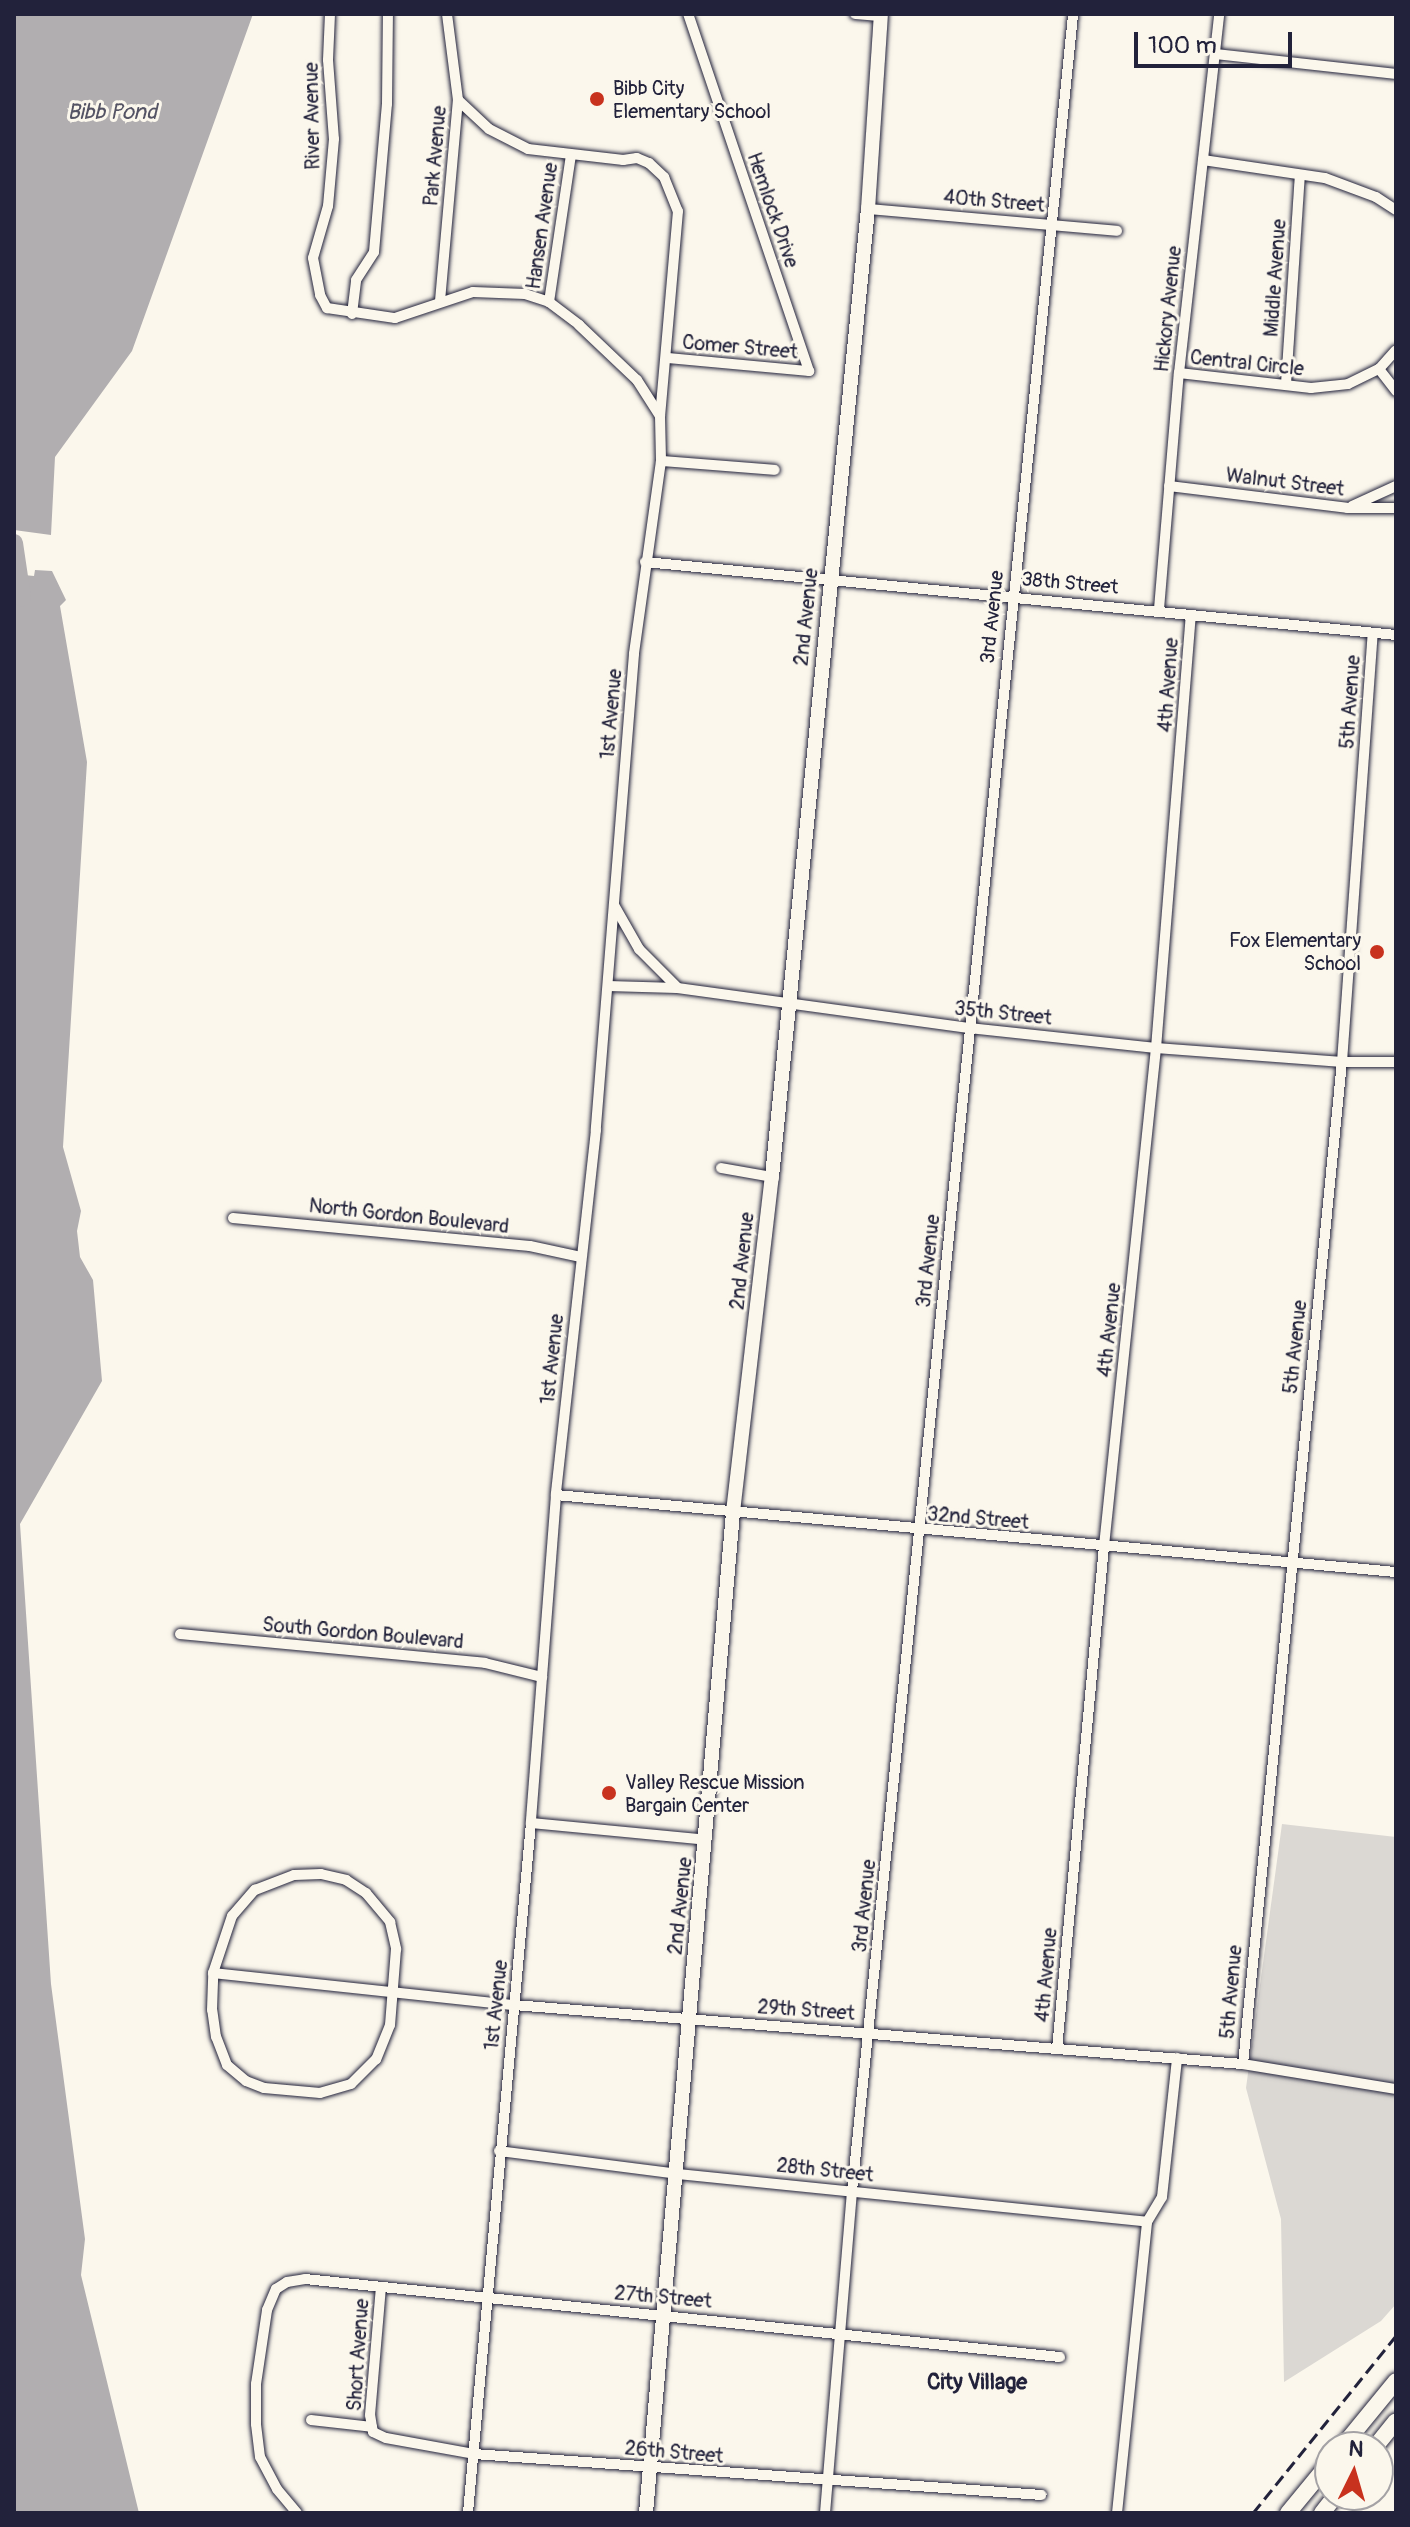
<!DOCTYPE html>
<html>
<head>
<meta charset="utf-8">
<style>
  body { margin:0 }
  #map { position:relative; width:1410px; height:2527px; overflow:hidden; background:#fbf7ec; font-family:Pangolin,sans-serif }
  div>[style] { position:absolute }
  .green>* { inset:0; background:#dbd8d3 }
  .water>* { inset:0; background:#b1aeb0 }
  .river>* { height:18px; margin:-9px; padding:0 9px; transform-origin:9px; border-radius:9px; background:#b1aeb0 }
  .roads { filter:drop-shadow(0 0 2px #22223b) drop-shadow(0 0 2px #22223b) }
  .minor>* { height:10px; margin:-5px; padding:0 5px; transform-origin:5px; border-radius:5px; background:#fbf7ec }
  .secondary>* { height:14px; margin:-7px; padding:0 7px; transform-origin:7px; border-radius:7px; background:#fbf7ec }
  .primary>* { height:16px; margin:-8px; padding:0 8px; transform-origin:8px; border-radius:8px; background:#fbf7ec }
  .rail>* { height:3px; margin-top:-1.5px; transform-origin:0; background:repeating-linear-gradient(90deg,#22223b 0 12px,transparent 0 18px) }
  .dots>* { width:22px; height:22px; translate:-50% -50%; box-sizing:border-box; border:4px solid #fbf7ec; border-radius:50% }
  span { translate:-50% -50%; white-space:nowrap; text-align:center; line-height:1.15; -webkit-text-stroke:6px #fbf7ec; paint-order:stroke }
  .poi-label { font-size:20px; color:#22223b }
  .left { translate:0 -50%; text-align:left }
  .right { translate:-100% -50%; text-align:right }
  .street-label { font-size:20px; color:#22223b }
  .water-label { font-size:22px; color:#545364; font-style:italic }
  .neighbourhood-label { font-size:22px; color:#22223b; font-weight:700 }
  .frame { position:absolute; inset:0; border:16px solid #22223b; pointer-events:none }
  .north { position:absolute; left:1314px; top:2431px; width:80px; height:80px; box-sizing:border-box; background:#fbf7ec; border:2px solid #a4a2a5; border-radius:50%; rotate:5deg; font-size:22px; font-weight:700; line-height:32px; text-align:center; color:#22223b }
  .north::after { content:''; display:block; margin:auto; width:28px; height:36px; background:#c8321e; clip-path:polygon(50% 0,100% 100%,50% 72%,0 100%) }
  .scale { position:absolute; left:1134px; top:32px; width:158px; height:36px; box-sizing:border-box; border:4px solid #22223b; border-top:0; padding-left:10px; font-size:24px; line-height:28px; white-space:nowrap; color:#22223b; -webkit-text-stroke:6px #fbf7ec; paint-order:stroke }
</style>
</head>
<body>
<div id="map">
  <div class="green">
    <i style="clip-path:polygon(1282px 1824px,1396px 1837px,1396px 2304px,1381px 2321px,1284px 2382px,1281px 2219px,1246px 2088px)"></i>
  </div>
  <div class="water">
    <i style="clip-path:polygon(14px 14px,253px 14px,132px 351px,55px 457px,51px 535px,14px 530px)"></i>
    <i style="clip-path:polygon(35px 570px,52px 571px,66px 600px,60px 606px,87px 762px,63px 1147px,81px 1211px,77px 1231px,80px 1257px,93px 1280px,102px 1381px,20px 1524px,51px 1984px,85px 2239px,81px 2275px,139px 2513px,14px 2513px,14px 574px,34px 576px)"></i>
  </div>
  <div class="river">
    <i style="left:14px;top:543px;width:55px;rotate:81.6deg"></i>
  </div>
  <div class="roads">
    <div class="minor">
      <i style="left:330px;top:14px;width:46px;rotate:92.5deg"></i>
      <i style="left:328px;top:60px;width:79px;rotate:85.7deg"></i>
      <i style="left:334px;top:139px;width:67px;rotate:95.1deg"></i>
      <i style="left:328px;top:206px;width:54px;rotate:106.1deg"></i>
      <i style="left:313px;top:258px;width:38px;rotate:79deg"></i>
      <i style="left:320px;top:295px;width:15px;rotate:62deg"></i>
      <i style="left:327px;top:308px;width:69px;rotate:8.4deg"></i>
      <i style="left:395px;top:318px;width:82px;rotate:-18.4deg"></i>
      <i style="left:473px;top:292px;width:52px;rotate:2.2deg"></i>
      <i style="left:525px;top:294px;width:25px;rotate:18deg"></i>
      <i style="left:549px;top:302px;width:38px;rotate:37deg"></i>
      <i style="left:579px;top:325px;width:80px;rotate:43.5deg"></i>
      <i style="left:637px;top:380px;width:43px;rotate:57.4deg"></i>
      <i style="left:855px;top:14px;width:25px;rotate:5deg"></i>
      <i style="left:1216px;top:54px;width:181px;rotate:6.3deg"></i>
      <i style="left:458px;top:100px;width:42px;rotate:43.1deg"></i>
      <i style="left:489px;top:129px;width:44px;rotate:27.1deg"></i>
      <i style="left:528px;top:149px;width:96px;rotate:6.6deg"></i>
      <i style="left:623px;top:160px;width:14px;rotate:-8deg"></i>
      <i style="left:637px;top:158px;width:13px;rotate:23deg"></i>
      <i style="left:649px;top:163px;width:21px;rotate:43deg"></i>
      <i style="left:664px;top:177px;width:37px;rotate:68deg"></i>
      <i style="left:678px;top:211px;width:206px;rotate:95deg"></i>
      <i style="left:660px;top:416px;width:45px;rotate:88.7deg"></i>
      <i style="left:661px;top:461px;width:195px;rotate:98deg"></i>
      <i style="left:634px;top:654px;width:478px;rotate:94.6deg"></i>
      <i style="left:596px;top:1130px;width:367px;rotate:96.3deg"></i>
      <i style="left:556px;top:1495px;width:329px;rotate:94.4deg"></i>
      <i style="left:531px;top:1823px;width:693px;rotate:95.22deg"></i>
      <i style="left:1203px;top:160px;width:123px;rotate:8.4deg"></i>
      <i style="left:1325px;top:178px;width:54px;rotate:20.4deg"></i>
      <i style="left:1376px;top:197px;width:24px;rotate:33deg"></i>
      <i style="left:868px;top:209px;width:250px;rotate:5deg"></i>
      <i style="left:440px;top:301px;width:202px;rotate:-84.9deg"></i>
      <i style="left:458px;top:100px;width:87px;rotate:-97.3deg"></i>
      <i style="left:549px;top:302px;width:149px;rotate:-81.5deg"></i>
      <i style="left:352px;top:314px;width:34px;rotate:-83deg"></i>
      <i style="left:356px;top:280px;width:33px;rotate:-57deg"></i>
      <i style="left:374px;top:252px;width:149px;rotate:-85deg"></i>
      <i style="left:387px;top:104px;width:90px;rotate:-89.4deg"></i>
      <i style="left:668px;top:358px;width:142px;rotate:5.3deg"></i>
      <i style="left:809px;top:371px;width:377px;rotate:-108.7deg"></i>
      <i style="left:1379px;top:369px;width:28px;rotate:52deg"></i>
      <i style="left:1179px;top:373px;width:133px;rotate:6.5deg"></i>
      <i style="left:1311px;top:388px;width:37px;rotate:-6deg"></i>
      <i style="left:1348px;top:384px;width:34px;rotate:-26deg"></i>
      <i style="left:1379px;top:369px;width:25px;rotate:-48deg"></i>
      <i style="left:1286px;top:384px;width:209px;rotate:-86.2deg"></i>
      <i style="left:661px;top:461px;width:114px;rotate:4.5deg"></i>
      <i style="left:1169px;top:486px;width:179px;rotate:7deg"></i>
      <i style="left:1347px;top:508px;width:49px"></i>
      <i style="left:1352px;top:506px;width:48px;rotate:-24.4deg"></i>
      <i style="left:645px;top:562px;width:755px;rotate:5.55deg"></i>
      <i style="left:1159px;top:609px;width:237px;rotate:-85.2deg"></i>
      <i style="left:1179px;top:373px;width:361px;rotate:-83.6deg"></i>
      <i style="left:614px;top:905px;width:51px;rotate:60.4deg"></i>
      <i style="left:639px;top:949px;width:54px;rotate:45deg"></i>
      <i style="left:608px;top:986px;width:69px;rotate:1.7deg"></i>
      <i style="left:677px;top:988px;width:295px;rotate:7.8deg"></i>
      <i style="left:969px;top:1028px;width:188px;rotate:6.1deg"></i>
      <i style="left:1156px;top:1048px;width:187px;rotate:4.3deg"></i>
      <i style="left:1342px;top:1062px;width:54px"></i>
      <i style="left:721px;top:1168px;width:52px;rotate:10deg"></i>
      <i style="left:233px;top:1218px;width:298px;rotate:5.4deg"></i>
      <i style="left:530px;top:1246px;width:52px;rotate:12.2deg"></i>
      <i style="left:556px;top:1495px;width:844px;rotate:5.24deg"></i>
      <i style="left:180px;top:1634px;width:306px;rotate:5.4deg"></i>
      <i style="left:485px;top:1663px;width:59px;rotate:13.8deg"></i>
      <i style="left:531px;top:1823px;width:176px;rotate:5.5deg"></i>
      <i style="left:321px;top:1874px;width:26px;rotate:13deg"></i>
      <i style="left:346px;top:1880px;width:24px;rotate:33deg"></i>
      <i style="left:366px;top:1893px;width:38px;rotate:50deg"></i>
      <i style="left:390px;top:1922px;width:28px;rotate:77deg"></i>
      <i style="left:396px;top:1949px;width:76px;rotate:94.5deg"></i>
      <i style="left:390px;top:2025px;width:37px;rotate:112deg"></i>
      <i style="left:376px;top:2059px;width:35px;rotate:135deg"></i>
      <i style="left:351px;top:2084px;width:32px;rotate:164deg"></i>
      <i style="left:320px;top:2093px;width:56px;rotate:-174.9deg"></i>
      <i style="left:264px;top:2088px;width:19px;rotate:-159deg"></i>
      <i style="left:246px;top:2081px;width:25px;rotate:-140deg"></i>
      <i style="left:227px;top:2065px;width:30px;rotate:-111deg"></i>
      <i style="left:216px;top:2037px;width:27px;rotate:-98deg"></i>
      <i style="left:212px;top:2010px;width:37px;rotate:-88deg"></i>
      <i style="left:213px;top:1973px;width:60px;rotate:-71.6deg"></i>
      <i style="left:232px;top:1916px;width:35px;rotate:-49deg"></i>
      <i style="left:255px;top:1890px;width:42px;rotate:-21deg"></i>
      <i style="left:294px;top:1875px;width:27px;rotate:-2deg"></i>
      <i style="left:213px;top:1973px;width:303px;rotate:6.1deg"></i>
      <i style="left:514px;top:2005px;width:731px;rotate:4.63deg"></i>
      <i style="left:1243px;top:2064px;width:155px;rotate:9.3deg"></i>
      <i style="left:1057px;top:2049px;width:505px;rotate:-84.66deg"></i>
      <i style="left:1104px;top:1546px;width:501px;rotate:-84.04deg"></i>
      <i style="left:1156px;top:1048px;width:434px;rotate:-85.4deg"></i>
      <i style="left:1243px;top:2064px;width:1007px;rotate:-84.36deg"></i>
      <i style="left:1342px;top:1062px;width:430px;rotate:-85.9deg"></i>
      <i style="left:499px;top:2151px;width:180px;rotate:7.3deg"></i>
      <i style="left:678px;top:2174px;width:471px;rotate:5.8deg"></i>
      <i style="left:311px;top:2420px;width:61px;rotate:6.5deg"></i>
      <i style="left:372px;top:2427px;width:5px;rotate:79deg"></i>
      <i style="left:373px;top:2432px;width:14px;rotate:25deg"></i>
      <i style="left:386px;top:2438px;width:89px;rotate:10.3deg"></i>
      <i style="left:474px;top:2454px;width:569px;rotate:4.13deg"></i>
      <i style="left:372px;top:2427px;width:12px;rotate:-99deg"></i>
      <i style="left:370px;top:2415px;width:128px;rotate:-85.1deg"></i>
      <i style="left:297px;top:2513px;width:31px;rotate:-130deg"></i>
      <i style="left:277px;top:2489px;width:36px;rotate:-118deg"></i>
      <i style="left:260px;top:2457px;width:33px;rotate:-97deg"></i>
      <i style="left:256px;top:2424px;width:40px;rotate:-90deg"></i>
      <i style="left:256px;top:2384px;width:75px;rotate:-81.5deg"></i>
      <i style="left:267px;top:2310px;width:23px;rotate:-67deg"></i>
      <i style="left:276px;top:2289px;width:13px;rotate:-32deg"></i>
      <i style="left:287px;top:2282px;width:18px;rotate:-9deg"></i>
      <i style="left:305px;top:2279px;width:759px;rotate:5.9deg"></i>
      <i style="left:825px;top:2513px;width:323px;rotate:-85.2deg"></i>
      <i style="left:852px;top:2191px;width:2188px;rotate:-84.2deg"></i>
      <i style="left:1117px;top:2513px;width:293px;rotate:-84.1deg"></i>
      <i style="left:1147px;top:2222px;width:29px;rotate:-59deg"></i>
      <i style="left:1162px;top:2197px;width:140px;rotate:-83.8deg"></i>
    </div>
    <div class="secondary">
      <i style="left:646px;top:2513px;width:1005px;rotate:-85.03deg"></i>
      <i style="left:733px;top:1512px;width:337px;rotate:-83.4deg"></i>
      <i style="left:772px;top:1177px;width:973px;rotate:-84.34deg"></i>
      <i style="left:868px;top:209px;width:195px;rotate:-86.2deg"></i>
    </div>
    <div class="primary">
      <i style="left:1342px;top:2447px;width:85px;rotate:-50.7deg"></i>
      <i style="left:1375px;top:2447px;width:33px;rotate:-51deg"></i>
      <i style="left:1288px;top:2513px;width:66px;rotate:-50.5deg"></i>
      <i style="left:1322px;top:2513px;width:23px;rotate:-52deg"></i>
    </div>
  </div>
  <div class="rail">
    <i style="left:1253px;top:2513px;width:228px;rotate:-51.1deg"></i>
  </div>
  <div class="dots">
    <i style="left:597px;top:99px;background:#c8321e"></i>
    <i style="left:1377px;top:952px;background:#c8321e"></i>
    <i style="left:609px;top:1793px;background:#c8321e"></i>
  </div>
  <div class="poi-label">
    <span class="left" style="left:613px;top:100px">Bibb City<br>Elementary School</span>
    <span class="right" style="left:1361px;top:952px">Fox Elementary<br>School</span>
    <span class="left" style="left:625px;top:1794px">Valley Rescue Mission<br>Bargain Center</span>
  </div>
  <div class="street-label">
    <span style="left:312px;top:116px;rotate:-91deg">River Avenue</span>
    <span style="left:435px;top:156px;rotate:-85deg">Park Avenue</span>
    <span style="left:994px;top:201px;rotate:5deg">40th Street</span>
    <span style="left:773px;top:210px;rotate:71deg">Hemlock Drive</span>
    <span style="left:542px;top:226px;rotate:-82deg">Hansen Avenue</span>
    <span style="left:1275px;top:278px;rotate:-86deg">Middle Avenue</span>
    <span style="left:1168px;top:309px;rotate:-84deg">Hickory Avenue</span>
    <span style="left:740px;top:347px;rotate:5deg">Comer Street</span>
    <span style="left:1247px;top:363px;rotate:6deg">Central Circle</span>
    <span style="left:1285px;top:482px;rotate:7deg">Walnut Street</span>
    <span style="left:1070px;top:583px;rotate:5deg">38th Street</span>
    <span style="left:806px;top:617px;rotate:-84deg">2nd Avenue</span>
    <span style="left:992px;top:617px;rotate:-84deg">3rd Avenue</span>
    <span style="left:1168px;top:685px;rotate:-86deg">4th Avenue</span>
    <span style="left:1350px;top:702px;rotate:-86deg">5th Avenue</span>
    <span style="left:611px;top:714px;rotate:-85deg">1st Avenue</span>
    <span style="left:1003px;top:1013px;rotate:6deg">35th Street</span>
    <span style="left:409px;top:1216px;rotate:6deg">North Gordon Boulevard</span>
    <span style="left:742px;top:1261px;rotate:-84deg">2nd Avenue</span>
    <span style="left:928px;top:1261px;rotate:-84deg">3rd Avenue</span>
    <span style="left:1109px;top:1330px;rotate:-84deg">4th Avenue</span>
    <span style="left:1295px;top:1347px;rotate:-84deg">5th Avenue</span>
    <span style="left:552px;top:1359px;rotate:-84deg">1st Avenue</span>
    <span style="left:978px;top:1518px;rotate:5deg">32nd Street</span>
    <span style="left:363px;top:1633px;rotate:5deg">South Gordon Boulevard</span>
    <span style="left:680px;top:1906px;rotate:-84deg">2nd Avenue</span>
    <span style="left:864px;top:1906px;rotate:-84deg">3rd Avenue</span>
    <span style="left:1046px;top:1975px;rotate:-85deg">4th Avenue</span>
    <span style="left:1231px;top:1992px;rotate:-85deg">5th Avenue</span>
    <span style="left:496px;top:2005px;rotate:-84deg">1st Avenue</span>
    <span style="left:806px;top:2010px;rotate:4deg">29th Street</span>
    <span style="left:825px;top:2170px;rotate:6deg">28th Street</span>
    <span style="left:663px;top:2297px;rotate:5deg">27th Street</span>
    <span style="left:358px;top:2355px;rotate:-86deg">Short Avenue</span>
    <span style="left:674px;top:2452px;rotate:5deg">26th Street</span>
  </div>
  <div class="water-label">
    <span style="left:112px;top:113px">Bibb Pond</span>
  </div>
  <div class="neighbourhood-label">
    <span style="left:977px;top:2383px">City Village</span>
  </div>
  <div class="frame"></div>
  <div class="north">N</div>
  <div class="scale">100 m</div>
</div>
</body>
</html>
